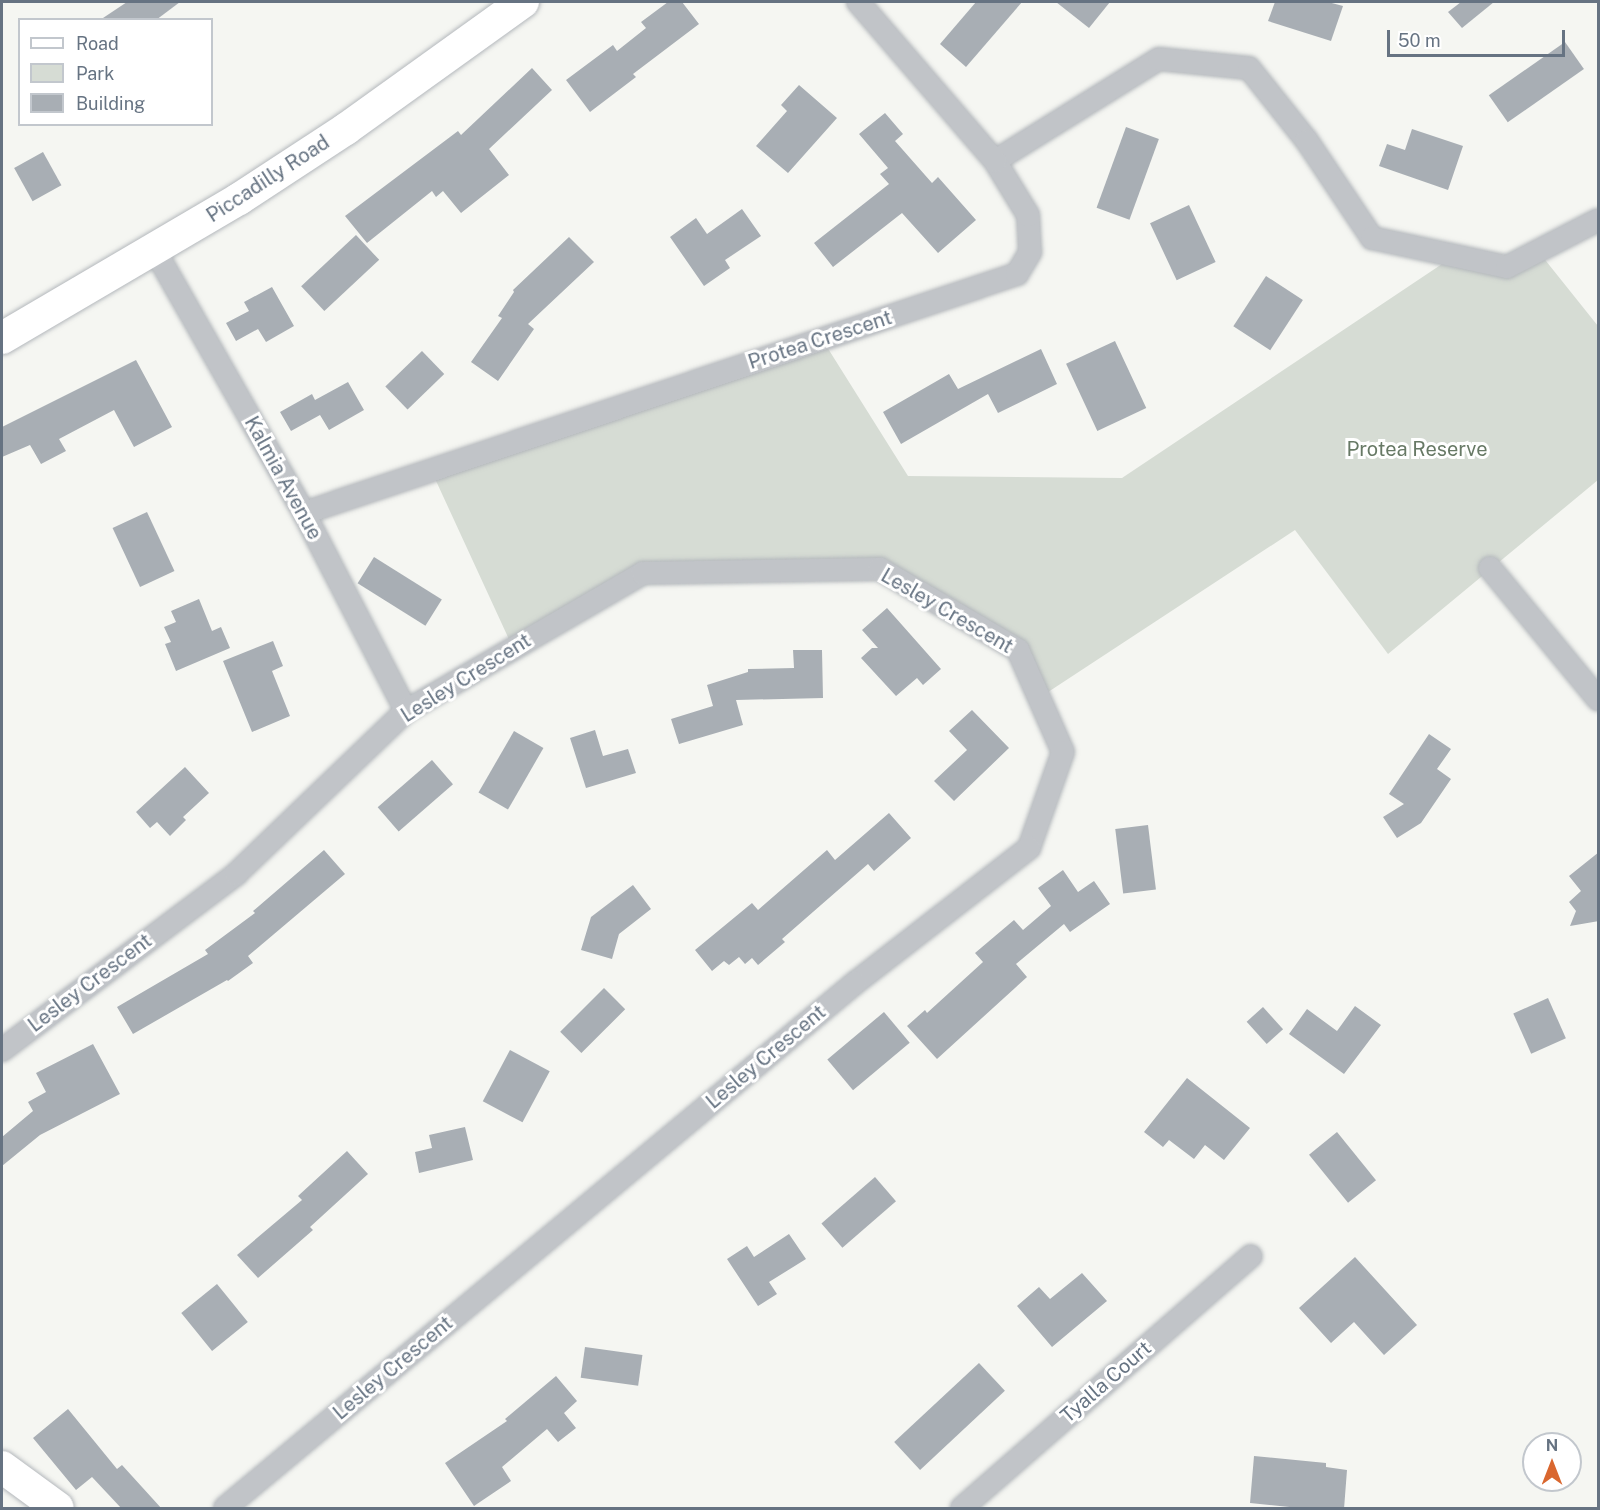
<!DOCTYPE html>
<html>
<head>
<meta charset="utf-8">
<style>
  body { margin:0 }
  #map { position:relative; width:1600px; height:1510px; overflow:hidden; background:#f5f6f2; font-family:"Public Sans",sans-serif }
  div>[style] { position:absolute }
  .green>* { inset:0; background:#d6dcd4 }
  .building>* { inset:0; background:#a8aeb4; transform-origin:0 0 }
  .roads { filter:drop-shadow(0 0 2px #b4b8bc) drop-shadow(0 0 2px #b4b8bc) }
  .minor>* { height:22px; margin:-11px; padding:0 11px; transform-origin:11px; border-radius:11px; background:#c1c4c8 }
  .secondary>* { height:32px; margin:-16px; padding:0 16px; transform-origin:16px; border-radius:16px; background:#fff }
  span { translate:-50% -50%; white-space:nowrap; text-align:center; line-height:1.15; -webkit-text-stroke:6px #fff; paint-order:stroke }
  .street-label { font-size:20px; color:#667382 }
  .park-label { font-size:20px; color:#677965 }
  .frame { position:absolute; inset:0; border:3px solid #667382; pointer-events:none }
  .legend { position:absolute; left:18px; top:18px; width:195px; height:108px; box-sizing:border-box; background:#fff; border:2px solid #c2c7cd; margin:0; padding:8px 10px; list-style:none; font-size:18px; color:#667382 }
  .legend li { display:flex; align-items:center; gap:12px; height:30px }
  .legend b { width:30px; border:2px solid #c2c7cd }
  .north { position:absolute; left:1522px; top:1432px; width:60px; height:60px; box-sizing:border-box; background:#fff; border:2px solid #c2c7cd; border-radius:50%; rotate:0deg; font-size:16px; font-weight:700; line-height:24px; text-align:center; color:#667382 }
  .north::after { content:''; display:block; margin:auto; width:21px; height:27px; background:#d9672f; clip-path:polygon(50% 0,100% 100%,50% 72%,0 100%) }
  .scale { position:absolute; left:1387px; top:30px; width:178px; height:27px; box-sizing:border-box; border:3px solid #667382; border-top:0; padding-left:8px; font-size:18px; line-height:21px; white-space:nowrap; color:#667382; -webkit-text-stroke:4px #fff; paint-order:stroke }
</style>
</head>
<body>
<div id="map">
  <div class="green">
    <i style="clip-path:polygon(1538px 251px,1598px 326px,1598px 480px,1388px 654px,1295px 530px,1039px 698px,1018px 650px,880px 569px,643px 573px,513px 648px,431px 470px,822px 339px,908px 476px,1122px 478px,1454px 256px,1507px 267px)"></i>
  </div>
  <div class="building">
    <i style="clip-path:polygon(127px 2px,180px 2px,156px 20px,100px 20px)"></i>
    <i style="clip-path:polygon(668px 2px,682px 2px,699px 24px,633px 74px,636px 77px,590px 112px,566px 80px,613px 45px,617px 51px,646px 28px,641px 22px)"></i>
    <i style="clip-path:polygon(976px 2px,1022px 2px,966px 67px,940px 44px)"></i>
    <i style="clip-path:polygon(1056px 2px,1110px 2px,1089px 28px)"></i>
    <i style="clip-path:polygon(1275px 2px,1328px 2px,1343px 6px,1331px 41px,1268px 21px)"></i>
    <i style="clip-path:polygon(1461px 2px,1494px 2px,1462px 28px,1448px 12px)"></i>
    <i style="left:1565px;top:42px;width:33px;height:93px;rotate:55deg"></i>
    <i style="clip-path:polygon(532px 68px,552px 90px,489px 149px,509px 175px,461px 213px,443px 191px,436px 197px,432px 191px,367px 243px,345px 216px,458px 131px,461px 135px)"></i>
    <i style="clip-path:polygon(799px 85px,837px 118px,788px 173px,756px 146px,787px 111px,781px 105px)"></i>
    <i style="clip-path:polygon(885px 113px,903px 134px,895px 141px,932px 183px,938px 177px,976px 220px,938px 253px,902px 213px,833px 267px,814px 243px,889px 184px,880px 174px,888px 168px,859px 134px)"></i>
    <i style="left:1126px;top:127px;width:35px;height:86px;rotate:20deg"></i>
    <i style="clip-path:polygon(1412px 129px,1463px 146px,1448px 190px,1379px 166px,1387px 144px,1405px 150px)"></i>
    <i style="left:43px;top:152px;width:38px;height:33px;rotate:61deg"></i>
    <i style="left:1189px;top:205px;width:63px;height:43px;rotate:65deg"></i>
    <i style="clip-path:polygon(742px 209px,761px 236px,725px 260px,730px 268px,704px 286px,670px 237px,696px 218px,707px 234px)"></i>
    <i style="left:356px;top:235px;width:34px;height:75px;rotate:47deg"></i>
    <i style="clip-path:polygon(569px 237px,594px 262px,528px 324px,534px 329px,498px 381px,471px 362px,502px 318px,498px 316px,514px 292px,513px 290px)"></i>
    <i style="left:1266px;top:276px;width:44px;height:60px;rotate:33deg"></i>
    <i style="clip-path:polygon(272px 287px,294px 326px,266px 342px,258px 329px,236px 341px,226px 323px,249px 311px,244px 302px)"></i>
    <i style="left:1115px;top:341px;width:74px;height:54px;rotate:65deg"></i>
    <i style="clip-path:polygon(1041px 349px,1057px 384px,998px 413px,988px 394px,901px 444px,883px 412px,949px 374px,958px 389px)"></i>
    <i style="left:422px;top:351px;width:32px;height:51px;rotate:46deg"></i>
    <i style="clip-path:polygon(136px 360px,172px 427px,134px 447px,114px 410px,59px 439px,66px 451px,41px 464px,30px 445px,2px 457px,2px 427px)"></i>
    <i style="clip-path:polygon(348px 382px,364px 410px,329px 430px,320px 415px,291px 431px,280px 412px,312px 394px,315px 400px)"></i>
    <i style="left:147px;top:512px;width:65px;height:38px;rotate:65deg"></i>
    <i style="left:374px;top:557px;width:80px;height:31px;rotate:32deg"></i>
    <i style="clip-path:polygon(199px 599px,212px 631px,221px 627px,230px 648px,176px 671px,165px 644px,171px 642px,164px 627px,176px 622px,171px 611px)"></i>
    <i style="clip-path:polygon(887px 608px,941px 669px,923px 685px,917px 678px,896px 696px,861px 658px,872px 648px,878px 648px,862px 630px)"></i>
    <i style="clip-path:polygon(273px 641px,283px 666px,272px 671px,290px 716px,252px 732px,223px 661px)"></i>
    <i style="clip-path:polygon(793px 650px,822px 650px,823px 698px,736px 700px,743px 725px,679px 744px,671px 719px,713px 706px,707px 685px,748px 672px,748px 669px,794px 668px)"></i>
    <i style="clip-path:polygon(972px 710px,1009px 748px,954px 801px,934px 781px,967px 750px,949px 731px)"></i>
    <i style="clip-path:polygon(595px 730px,603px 756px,628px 749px,636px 773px,586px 788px,570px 738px)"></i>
    <i style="left:514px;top:731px;width:34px;height:71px;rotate:30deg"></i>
    <i style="clip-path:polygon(1429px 734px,1451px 749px,1437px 769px,1451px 779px,1421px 823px,1397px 838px,1383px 817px,1404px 804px,1389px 794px)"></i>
    <i style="left:432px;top:760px;width:32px;height:72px;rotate:49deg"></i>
    <i style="clip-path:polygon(185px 767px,209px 793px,183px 817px,186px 820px,170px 836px,157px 822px,150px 828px,136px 812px)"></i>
    <i style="clip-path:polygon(889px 813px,911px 838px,874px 871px,868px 864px,782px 939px,785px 942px,758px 965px,752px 958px,745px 964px,739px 957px,729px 965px,724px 961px,712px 971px,695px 950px,752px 903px,758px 910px,827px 850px,835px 860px)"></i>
    <i style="left:1148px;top:825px;width:65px;height:33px;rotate:83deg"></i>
    <i style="clip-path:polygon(324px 850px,345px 874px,248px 956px,253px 963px,228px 981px,227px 980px,133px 1034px,117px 1007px,208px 954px,205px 950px,255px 913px,253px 911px)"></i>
    <i style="clip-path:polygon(1599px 852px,1599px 921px,1570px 926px,1576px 911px,1569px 902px,1581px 891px,1569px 876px)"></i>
    <i style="clip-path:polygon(1063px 870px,1078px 892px,1094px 881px,1110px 904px,1070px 932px,1064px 924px,1016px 964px,1027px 977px,937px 1059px,907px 1026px,925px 1010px,927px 1013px,983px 962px,975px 953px,1014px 920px,1023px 930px,1051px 906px,1038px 888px)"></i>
    <i style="clip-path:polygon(633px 885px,651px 909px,619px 934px,612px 959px,581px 950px,591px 917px)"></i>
    <i style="left:604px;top:988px;width:30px;height:62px;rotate:45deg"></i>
    <i style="left:1548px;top:998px;width:44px;height:38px;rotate:66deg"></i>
    <i style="clip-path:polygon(1355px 1006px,1381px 1025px,1344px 1074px,1289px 1034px,1307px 1009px,1337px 1031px)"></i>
    <i style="left:1263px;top:1007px;width:30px;height:22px;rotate:48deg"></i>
    <i style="left:884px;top:1012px;width:40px;height:74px;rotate:50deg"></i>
    <i style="clip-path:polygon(93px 1044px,120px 1094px,40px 1135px,2px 1166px,2px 1137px,33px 1111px,28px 1102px,46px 1092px,36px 1073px)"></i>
    <i style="left:510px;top:1050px;width:45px;height:58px;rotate:28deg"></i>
    <i style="clip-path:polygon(1187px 1078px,1250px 1128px,1224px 1160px,1205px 1145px,1194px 1159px,1169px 1140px,1163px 1147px,1144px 1132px)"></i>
    <i style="clip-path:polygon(465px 1127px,473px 1160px,419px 1173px,415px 1152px,432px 1148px,429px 1135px)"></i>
    <i style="left:1337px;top:1132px;width:62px;height:36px;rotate:51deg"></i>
    <i style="clip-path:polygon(347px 1151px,368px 1174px,310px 1227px,313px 1230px,258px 1278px,237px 1255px,302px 1200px,298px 1196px)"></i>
    <i style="left:875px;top:1177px;width:32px;height:71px;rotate:49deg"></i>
    <i style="clip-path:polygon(789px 1234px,806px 1259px,769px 1282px,777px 1294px,758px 1306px,727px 1259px,747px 1246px,754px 1257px)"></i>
    <i style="clip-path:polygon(1355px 1257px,1417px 1325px,1384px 1355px,1354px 1322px,1331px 1343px,1299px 1308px)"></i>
    <i style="clip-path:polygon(1082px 1273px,1107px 1301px,1052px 1347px,1017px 1306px,1039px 1287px,1050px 1299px)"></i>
    <i style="left:217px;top:1284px;width:49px;height:46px;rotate:51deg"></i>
    <i style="left:585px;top:1347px;width:58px;height:31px;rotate:8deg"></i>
    <i style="left:979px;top:1363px;width:38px;height:116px;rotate:47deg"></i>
    <i style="clip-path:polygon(556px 1376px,577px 1401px,564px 1413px,576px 1428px,558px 1442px,547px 1429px,502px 1467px,511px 1481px,474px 1506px,445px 1463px,507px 1421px,505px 1419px)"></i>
    <i style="clip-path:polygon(68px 1409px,117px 1469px,122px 1465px,162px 1509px,122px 1509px,92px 1477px,76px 1490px,33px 1438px)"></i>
    <i style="clip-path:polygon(1254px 1456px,1326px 1463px,1326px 1467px,1347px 1470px,1344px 1509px,1309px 1509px,1250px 1503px)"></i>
  </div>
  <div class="roads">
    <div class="minor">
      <i style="left:995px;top:161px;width:193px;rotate:-31.9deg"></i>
      <i style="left:1159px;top:59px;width:90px;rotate:5.7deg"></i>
      <i style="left:1249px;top:68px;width:93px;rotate:51.5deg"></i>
      <i style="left:1307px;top:141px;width:117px;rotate:56.2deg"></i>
      <i style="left:1372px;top:238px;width:138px;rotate:12.1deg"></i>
      <i style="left:1507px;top:267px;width:102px;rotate:-27.3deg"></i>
      <i style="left:154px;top:249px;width:304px;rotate:60.4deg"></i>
      <i style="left:304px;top:513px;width:223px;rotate:62.7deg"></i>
      <i style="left:304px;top:513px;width:752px;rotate:-18.53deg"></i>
      <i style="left:1017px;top:274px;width:26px;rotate:-59deg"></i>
      <i style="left:1030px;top:252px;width:37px;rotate:-93deg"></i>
      <i style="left:1028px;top:215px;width:63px;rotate:-121.4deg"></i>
      <i style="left:995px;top:161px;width:210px;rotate:-130.7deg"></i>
      <i style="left:1490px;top:568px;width:170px;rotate:50.5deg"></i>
      <i style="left:2px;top:1050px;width:293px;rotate:-36.9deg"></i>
      <i style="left:236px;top:874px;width:236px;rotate:-43.8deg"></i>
      <i style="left:406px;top:711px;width:274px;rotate:-30.2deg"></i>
      <i style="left:643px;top:573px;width:237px;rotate:-1deg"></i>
      <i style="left:880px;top:569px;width:160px;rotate:30.4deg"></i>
      <i style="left:1018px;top:650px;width:111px;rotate:66.2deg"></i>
      <i style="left:1063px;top:752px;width:102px;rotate:109.5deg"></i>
      <i style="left:1029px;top:848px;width:220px;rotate:142.2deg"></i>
      <i style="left:855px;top:983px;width:820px;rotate:140.19deg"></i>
      <i style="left:962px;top:1508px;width:383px;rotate:-41.1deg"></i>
    </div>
    <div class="secondary">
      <i style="left:2px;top:338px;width:275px;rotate:-30.4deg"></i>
      <i style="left:239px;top:199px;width:128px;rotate:-33.2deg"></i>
      <i style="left:346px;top:129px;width:218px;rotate:-35.7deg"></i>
      <i style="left:2px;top:1467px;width:69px;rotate:36.2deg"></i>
    </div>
  </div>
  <div class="street-label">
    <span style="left:268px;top:179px;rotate:-33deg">Piccadilly Road</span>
    <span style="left:820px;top:340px;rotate:-18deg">Protea Crescent</span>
    <span style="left:283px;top:478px;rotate:61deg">Kalmia Avenue</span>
    <span style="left:947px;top:611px;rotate:30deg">Lesley Crescent</span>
    <span style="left:466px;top:678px;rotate:-32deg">Lesley Crescent</span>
    <span style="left:90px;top:983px;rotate:-37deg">Lesley Crescent</span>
    <span style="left:766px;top:1057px;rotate:-40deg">Lesley Crescent</span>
    <span style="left:393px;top:1368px;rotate:-40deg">Lesley Crescent</span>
    <span style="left:1106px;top:1382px;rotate:-41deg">Tyalla Court</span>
  </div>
  <div class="park-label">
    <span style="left:1417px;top:449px">Protea Reserve</span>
  </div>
  <div class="frame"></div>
  <ul class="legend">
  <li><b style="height:8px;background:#fff"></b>Road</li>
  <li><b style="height:16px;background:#d6dcd4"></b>Park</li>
  <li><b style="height:16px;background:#a8aeb4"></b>Building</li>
  </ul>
  <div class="north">N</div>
  <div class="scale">50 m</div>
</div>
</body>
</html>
